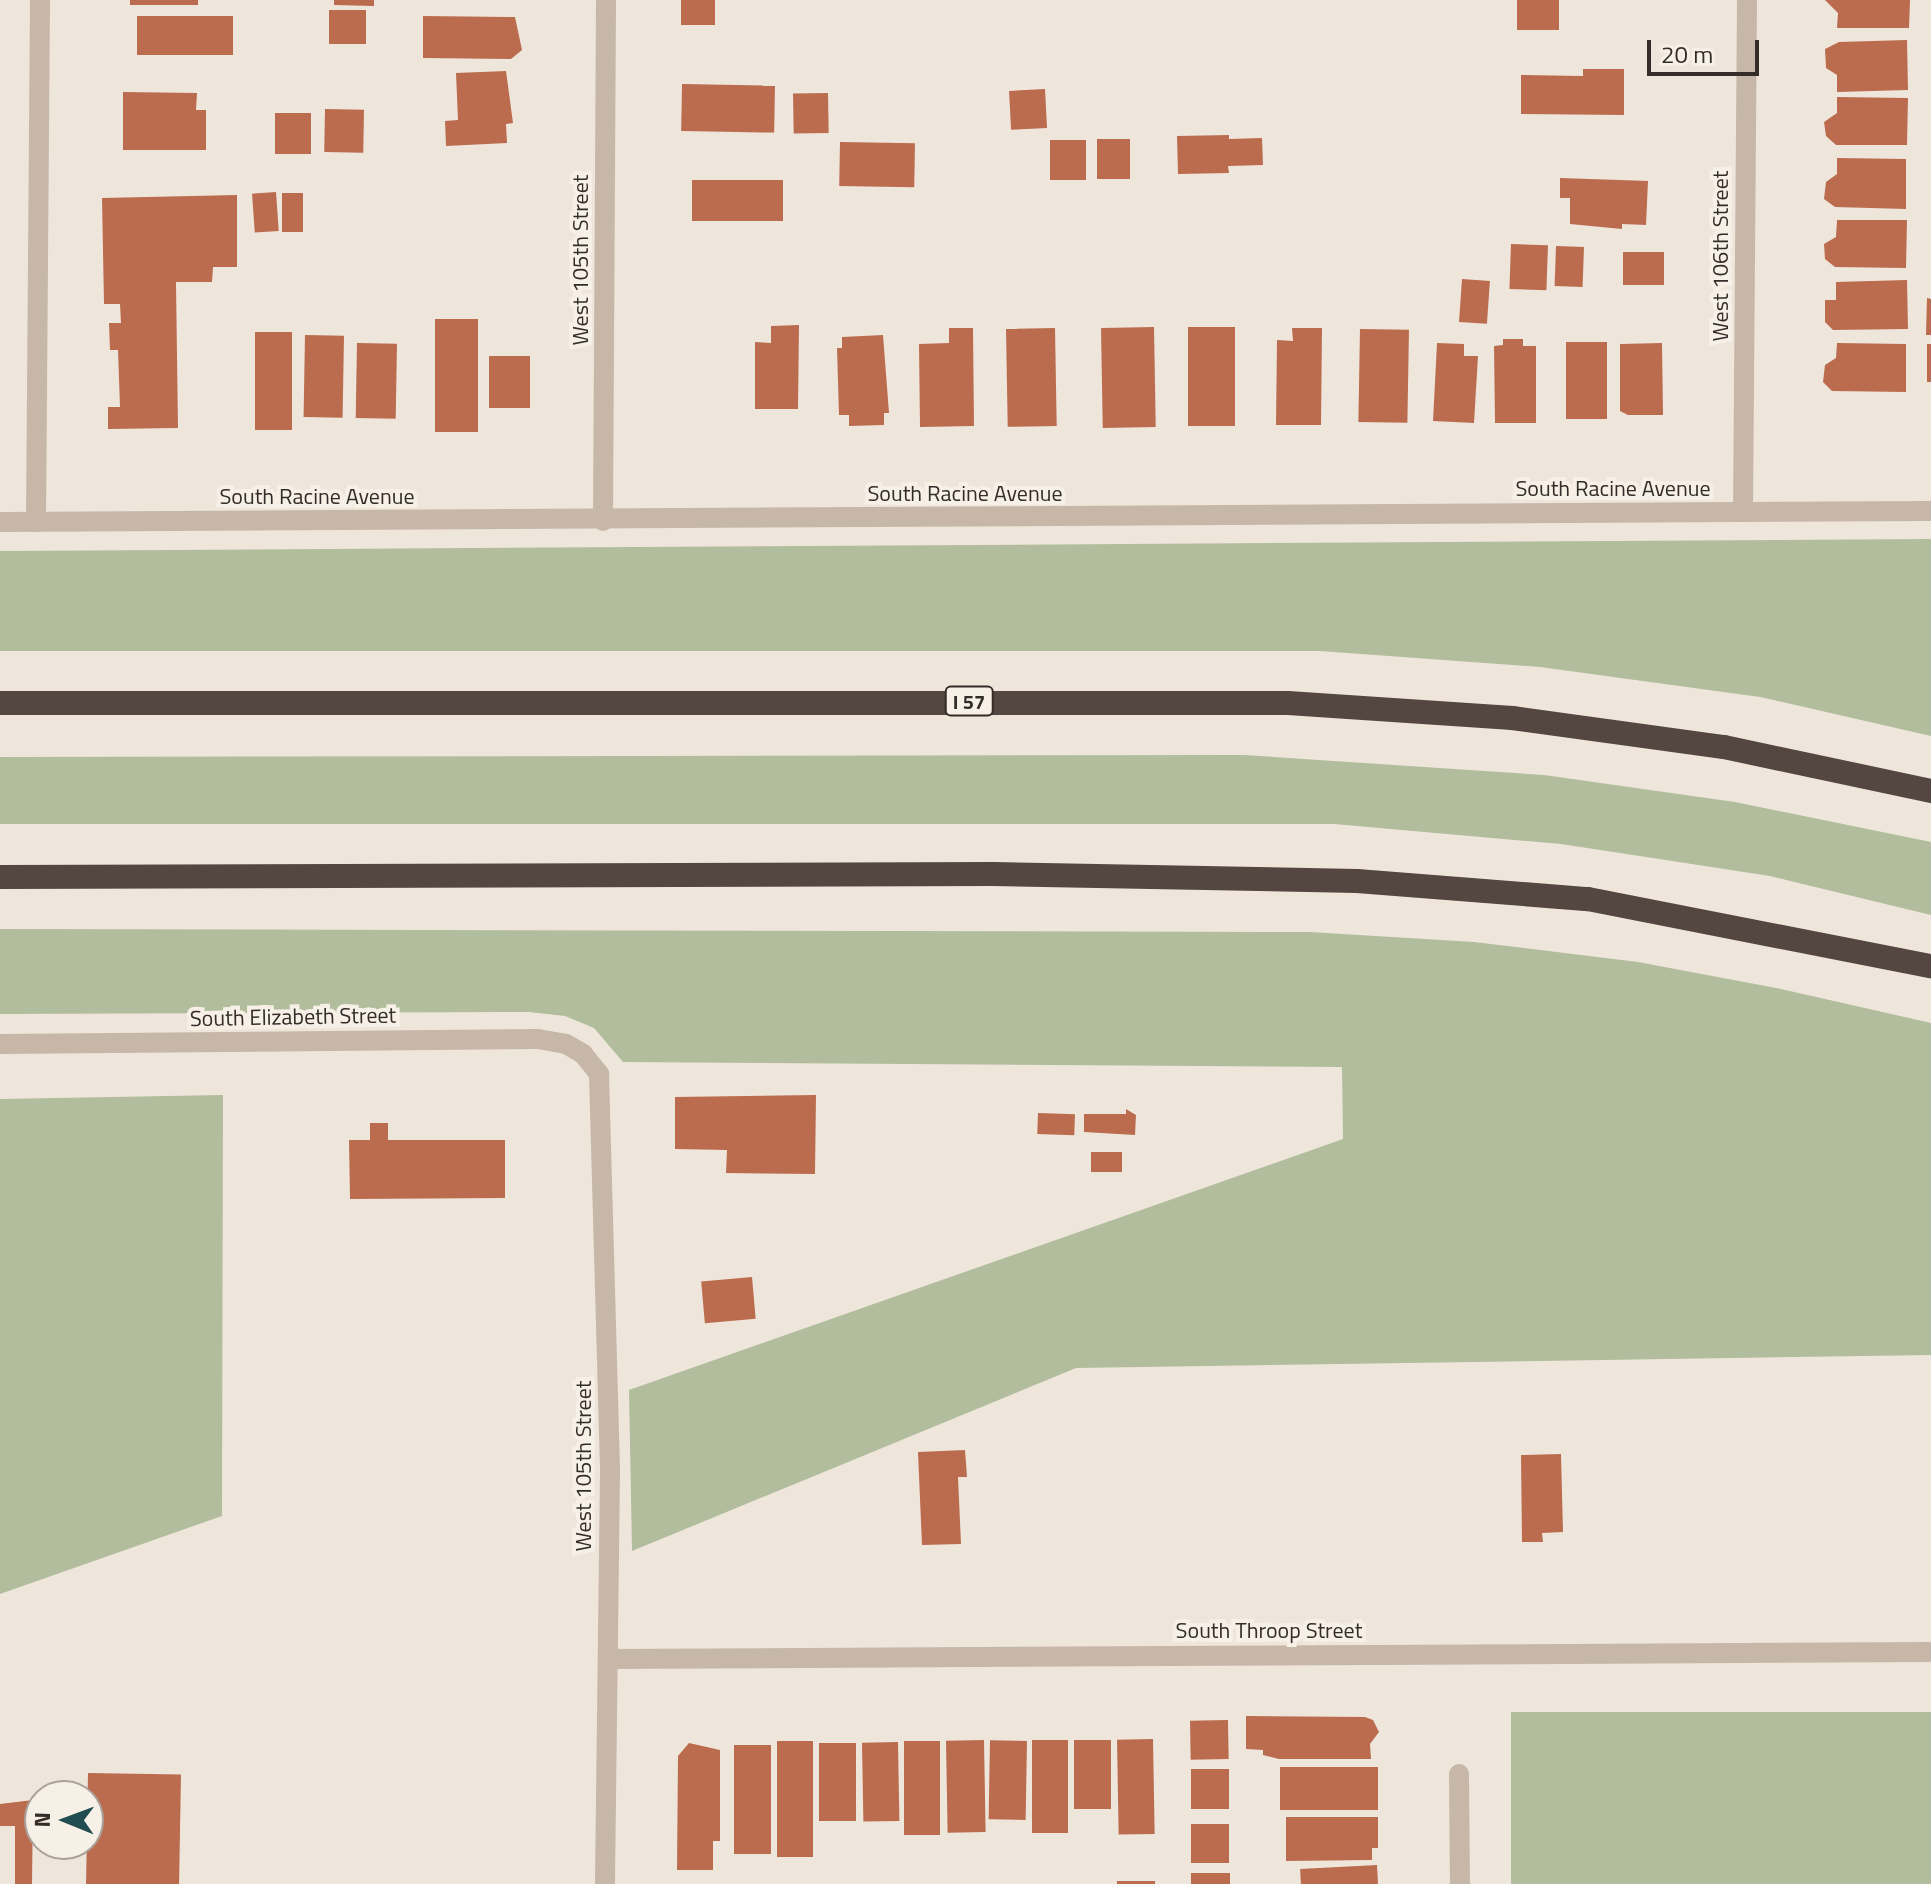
<!DOCTYPE html>
<html>
<head>
<meta charset="utf-8">
<style>
  body { margin:0 }
  #map { position:relative; width:1931px; height:1884px; overflow:hidden; background:#efe6db; font-family:"Titillium Web",sans-serif }
  div>[style] { position:absolute }
  .green>* { inset:0; background:#b1bd9d; transform-origin:0 0 }
  .building>* { inset:0; background:#bb6b4e; transform-origin:0 0 }
  .minor>* { height:20px; margin:-10px; padding:0 10px; transform-origin:10px; border-radius:10px; background:#c6b7a8 }
  .motorway>* { height:24px; margin:-12px; padding:0 12px; transform-origin:12px; border-radius:12px; background:#544640 }
  span { translate:-50% -50%; white-space:nowrap; text-align:center; line-height:1.15; -webkit-text-stroke:8px #f7f0e7; paint-order:stroke }
  .shield-label span { padding:2px 6px; background:#f7f0e7; border:2px solid; border-radius:6px; -webkit-text-stroke-width:0 }
  .shield-label { font-size:20px; color:#342c28; font-weight:700 }
  .street-label { font-size:22px; color:#342c28 }
  .north { position:absolute; left:24px; top:1780px; width:80px; height:80px; box-sizing:border-box; background:#f7f0e7; border:2px solid #a9a29b; border-radius:50%; rotate:271deg; font-size:22px; font-weight:700; line-height:32px; text-align:center; color:#342c28 }
  .north::after { content:''; display:block; margin:auto; width:28px; height:36px; background:#214d51; clip-path:polygon(50% 0,100% 100%,50% 72%,0 100%) }
  .scale { position:absolute; left:1647px; top:40px; width:112px; height:36px; box-sizing:border-box; border:4px solid #342c28; border-top:0; padding-left:10px; font-size:24px; line-height:28px; white-space:nowrap; color:#342c28; -webkit-text-stroke:6px #f7f0e7; paint-order:stroke }
</style>
</head>
<body>
<div id="map">
  <div class="green">
    <i style="clip-path:polygon(1931px 539px,1931px 736px,1760px 697px,1540px 667px,1320px 651px,0 651px,0 551px)"></i>
    <i style="clip-path:polygon(1244px 755px,1544px 775px,1735px 802px,1931px 842px,1931px 915px,1770px 876px,1561px 844px,1334px 824px,0 824px,0 757px)"></i>
    <i style="clip-path:polygon(0 929px,1310px 932px,1474px 942px,1638px 962px,1781px 989px,1931px 1023px,1931px 1355px,1076px 1368px,632px 1551px,629px 1390px,1343px 1139px,1342px 1067px,623px 1062px,594px 1028px,565px 1016px,529px 1012px,0 1014px)"></i>
    <i style="clip-path:polygon(223px 1095px,222px 1516px,0 1594px,0 1099px)"></i>
    <i style="left:1931px;top:1712px;width:172px;height:420px;rotate:90deg"></i>
  </div>
  <div class="building">
    <i style="left:130px;top:0;width:68px;height:5px"></i>
    <i style="clip-path:polygon(334px 0,374px 0,374px 6px,334px 5px)"></i>
    <i style="left:681px;top:0;width:34px;height:25px"></i>
    <i style="left:1517px;top:0;width:42px;height:30px"></i>
    <i style="clip-path:polygon(1825px 0,1910px 0,1909px 28px,1837px 28px,1838px 13px)"></i>
    <i style="left:329px;top:10px;width:37px;height:34px"></i>
    <i style="left:233px;top:16px;width:39px;height:96px;rotate:90deg"></i>
    <i style="clip-path:polygon(423px 16px,515px 17px,522px 50px,511px 59px,423px 58px)"></i>
    <i style="clip-path:polygon(1907px 40px,1908px 90px,1837px 92px,1837px 75px,1826px 68px,1825px 49px,1839px 42px)"></i>
    <i style="clip-path:polygon(1583px 69px,1624px 69px,1624px 115px,1521px 114px,1521px 75px,1583px 76px)"></i>
    <i style="clip-path:polygon(506px 71px,513px 123px,506px 124px,507px 143px,446px 146px,445px 121px,458px 120px,456px 73px)"></i>
    <i style="left:682px;top:84px;width:93px;height:47px;rotate:1deg"></i>
    <i style="left:1045px;top:89px;width:39px;height:36px;rotate:87deg"></i>
    <i style="clip-path:polygon(123px 92px,197px 93px,196px 110px,206px 110px,206px 150px,123px 150px)"></i>
    <i style="left:828px;top:93px;width:40px;height:35px;rotate:89deg"></i>
    <i style="clip-path:polygon(1837px 97px,1908px 98px,1907px 145px,1836px 145px,1826px 136px,1824px 122px,1837px 113px)"></i>
    <i style="left:325px;top:109px;width:39px;height:43px;rotate:1deg"></i>
    <i style="left:311px;top:113px;width:41px;height:36px;rotate:90deg"></i>
    <i style="clip-path:polygon(1229px 135px,1229px 139px,1262px 138px,1263px 165px,1228px 166px,1229px 173px,1178px 174px,1177px 136px)"></i>
    <i style="left:1130px;top:139px;width:40px;height:33px;rotate:90deg"></i>
    <i style="left:1050px;top:140px;width:36px;height:40px"></i>
    <i style="left:840px;top:142px;width:75px;height:44px;rotate:1deg"></i>
    <i style="clip-path:polygon(1837px 158px,1906px 159px,1906px 209px,1835px 207px,1824px 199px,1826px 182px,1837px 174px)"></i>
    <i style="clip-path:polygon(1560px 178px,1648px 181px,1646px 225px,1622px 224px,1622px 229px,1570px 224px,1570px 198px,1560px 198px)"></i>
    <i style="left:692px;top:180px;width:91px;height:41px"></i>
    <i style="left:276px;top:192px;width:39px;height:24px;rotate:86deg"></i>
    <i style="left:282px;top:193px;width:21px;height:39px"></i>
    <i style="clip-path:polygon(237px 195px,237px 267px,213px 267px,212px 282px,176px 282px,178px 428px,108px 429px,108px 407px,120px 407px,118px 350px,110px 350px,109px 323px,121px 323px,120px 304px,104px 304px,102px 198px)"></i>
    <i style="clip-path:polygon(1837px 220px,1907px 220px,1906px 268px,1835px 267px,1825px 259px,1824px 244px,1836px 237px)"></i>
    <i style="left:1511px;top:244px;width:37px;height:45px;rotate:2deg"></i>
    <i style="left:1556px;top:246px;width:28px;height:40px;rotate:2deg"></i>
    <i style="left:1623px;top:252px;width:41px;height:33px"></i>
    <i style="left:1462px;top:279px;width:28px;height:43px;rotate:4deg"></i>
    <i style="clip-path:polygon(1907px 280px,1908px 329px,1833px 330px,1825px 322px,1825px 300px,1836px 300px,1836px 282px)"></i>
    <i style="clip-path:polygon(1927px 298px,1931px 299px,1931px 335px,1926px 335px)"></i>
    <i style="left:435px;top:319px;width:43px;height:113px"></i>
    <i style="clip-path:polygon(799px 325px,798px 409px,755px 409px,755px 342px,771px 343px,771px 326px)"></i>
    <i style="left:1154px;top:327px;width:100px;height:53px;rotate:89deg"></i>
    <i style="left:1188px;top:327px;width:47px;height:99px"></i>
    <i style="clip-path:polygon(949px 328px,973px 328px,974px 426px,920px 427px,919px 344px,949px 343px)"></i>
    <i style="left:1055px;top:328px;width:98px;height:49px;rotate:89deg"></i>
    <i style="clip-path:polygon(1292px 328px,1322px 328px,1321px 425px,1276px 425px,1277px 340px,1293px 341px)"></i>
    <i style="left:1360px;top:329px;width:49px;height:93px;rotate:1deg"></i>
    <i style="left:255px;top:332px;width:37px;height:98px"></i>
    <i style="left:305px;top:335px;width:39px;height:82px;rotate:1deg"></i>
    <i style="clip-path:polygon(883px 335px,889px 413px,884px 413px,884px 425px,849px 426px,849px 415px,839px 415px,837px 348px,842px 348px,842px 337px)"></i>
    <i style="clip-path:polygon(1503px 339px,1523px 339px,1523px 346px,1536px 346px,1536px 423px,1495px 423px,1494px 346px,1503px 345px)"></i>
    <i style="left:1566px;top:342px;width:41px;height:77px"></i>
    <i style="left:357px;top:343px;width:40px;height:75px;rotate:1deg"></i>
    <i style="clip-path:polygon(1437px 343px,1464px 344px,1464px 356px,1478px 356px,1474px 423px,1433px 421px)"></i>
    <i style="clip-path:polygon(1662px 343px,1663px 415px,1628px 415px,1620px 411px,1620px 344px)"></i>
    <i style="clip-path:polygon(1837px 343px,1906px 344px,1906px 392px,1832px 391px,1823px 382px,1825px 365px,1836px 358px)"></i>
    <i style="left:1927px;top:344px;width:4px;height:38px"></i>
    <i style="left:489px;top:356px;width:41px;height:52px"></i>
    <i style="clip-path:polygon(816px 1095px,815px 1174px,726px 1173px,727px 1150px,675px 1149px,675px 1097px)"></i>
    <i style="clip-path:polygon(1126px 1109px,1136px 1115px,1135px 1135px,1084px 1132px,1084px 1114px,1126px 1114px)"></i>
    <i style="left:1038px;top:1113px;width:37px;height:21px;rotate:2deg"></i>
    <i style="clip-path:polygon(370px 1123px,388px 1123px,388px 1140px,505px 1140px,505px 1198px,350px 1199px,349px 1140px,370px 1140px)"></i>
    <i style="left:1091px;top:1152px;width:31px;height:20px"></i>
    <i style="left:752px;top:1277px;width:42px;height:51px;rotate:85deg"></i>
    <i style="clip-path:polygon(965px 1450px,967px 1477px,958px 1477px,961px 1544px,922px 1545px,918px 1452px)"></i>
    <i style="clip-path:polygon(1561px 1454px,1563px 1532px,1542px 1533px,1543px 1542px,1522px 1542px,1521px 1455px)"></i>
    <i style="clip-path:polygon(1246px 1716px,1365px 1717px,1373px 1720px,1379px 1732px,1370px 1744px,1371px 1759px,1279px 1759px,1263px 1755px,1263px 1750px,1246px 1749px)"></i>
    <i style="left:1228px;top:1720px;width:39px;height:38px;rotate:89deg"></i>
    <i style="left:1153px;top:1739px;width:95px;height:36px;rotate:89deg"></i>
    <i style="left:984px;top:1740px;width:92px;height:38px;rotate:89deg"></i>
    <i style="left:1032px;top:1740px;width:36px;height:93px"></i>
    <i style="left:1074px;top:1740px;width:37px;height:69px"></i>
    <i style="left:777px;top:1741px;width:36px;height:116px"></i>
    <i style="left:940px;top:1741px;width:94px;height:36px;rotate:90deg"></i>
    <i style="left:1027px;top:1741px;width:79px;height:37px;rotate:91deg"></i>
    <i style="left:898px;top:1742px;width:79px;height:36px;rotate:89deg"></i>
    <i style="clip-path:polygon(689px 1743px,720px 1750px,720px 1841px,713px 1841px,713px 1870px,677px 1870px,678px 1756px)"></i>
    <i style="left:819px;top:1743px;width:37px;height:78px"></i>
    <i style="left:734px;top:1745px;width:37px;height:109px"></i>
    <i style="left:1378px;top:1767px;width:43px;height:98px;rotate:90deg"></i>
    <i style="left:1191px;top:1769px;width:38px;height:40px"></i>
    <i style="left:88px;top:1773px;width:93px;height:111px;rotate:1deg"></i>
    <i style="clip-path:polygon(33px 1800px,32px 1884px,15px 1884px,15px 1826px,0 1826px,0 1804px)"></i>
    <i style="clip-path:polygon(1286px 1817px,1378px 1817px,1378px 1848px,1372px 1848px,1372px 1860px,1286px 1861px)"></i>
    <i style="left:1191px;top:1824px;width:38px;height:39px"></i>
    <i style="left:1377px;top:1865px;width:19px;height:77px;rotate:87deg"></i>
    <i style="left:1191px;top:1873px;width:39px;height:11px"></i>
    <i style="left:1117px;top:1881px;width:38px;height:3px"></i>
  </div>
  <div class="minor">
    <i style="left:1743px;top:512px;width:512px;rotate:-89.55deg"></i>
    <i style="left:603px;top:521px;width:521px;rotate:-89.67deg"></i>
    <i style="left:0;top:522px;width:1931px;rotate:-0.33deg"></i>
    <i style="left:36px;top:522px;width:522px;rotate:-89.56deg"></i>
    <i style="left:0;top:1044px;width:538px;rotate:-0.53deg"></i>
    <i style="left:538px;top:1039px;width:28px;rotate:10deg"></i>
    <i style="left:566px;top:1044px;width:20px;rotate:30deg"></i>
    <i style="left:583px;top:1054px;width:26px;rotate:51deg"></i>
    <i style="left:599px;top:1074px;width:397px;rotate:88.4deg"></i>
    <i style="left:610px;top:1471px;width:413px;rotate:90.7deg"></i>
    <i style="left:608px;top:1659px;width:1323px;rotate:-0.3deg"></i>
    <i style="left:1459px;top:1774px;width:110px;rotate:89.5deg"></i>
  </div>
  <div class="motorway">
    <i style="left:0;top:703px;width:1288px"></i>
    <i style="left:1288px;top:703px;width:225px;rotate:3.8deg"></i>
    <i style="left:1512px;top:718px;width:214px;rotate:7.8deg"></i>
    <i style="left:1724px;top:747px;width:212px;rotate:12deg"></i>
    <i style="left:0;top:877px;width:993px;rotate:-0.17deg"></i>
    <i style="left:993px;top:874px;width:364px;rotate:1.1deg"></i>
    <i style="left:1357px;top:881px;width:232px;rotate:4.5deg"></i>
    <i style="left:1588px;top:899px;width:349px;rotate:11.1deg"></i>
  </div>
  <div class="shield-label">
    <span style="left:969px;top:701px">I 57</span>
  </div>
  <div class="street-label">
    <span style="left:1721px;top:256px;rotate:-90deg">West 106th Street</span>
    <span style="left:581px;top:260px;rotate:-90deg">West 105th Street</span>
    <span style="left:1613px;top:489px">South Racine Avenue</span>
    <span style="left:965px;top:494px">South Racine Avenue</span>
    <span style="left:317px;top:497px">South Racine Avenue</span>
    <span style="left:293px;top:1017px;rotate:-1deg">South Elizabeth Street</span>
    <span style="left:584px;top:1466px;rotate:-90deg">West 105th Street</span>
    <span style="left:1269px;top:1631px">South Throop Street</span>
  </div>
  <div class="north">N</div>
  <div class="scale">20 m</div>
</div>
</body>
</html>
